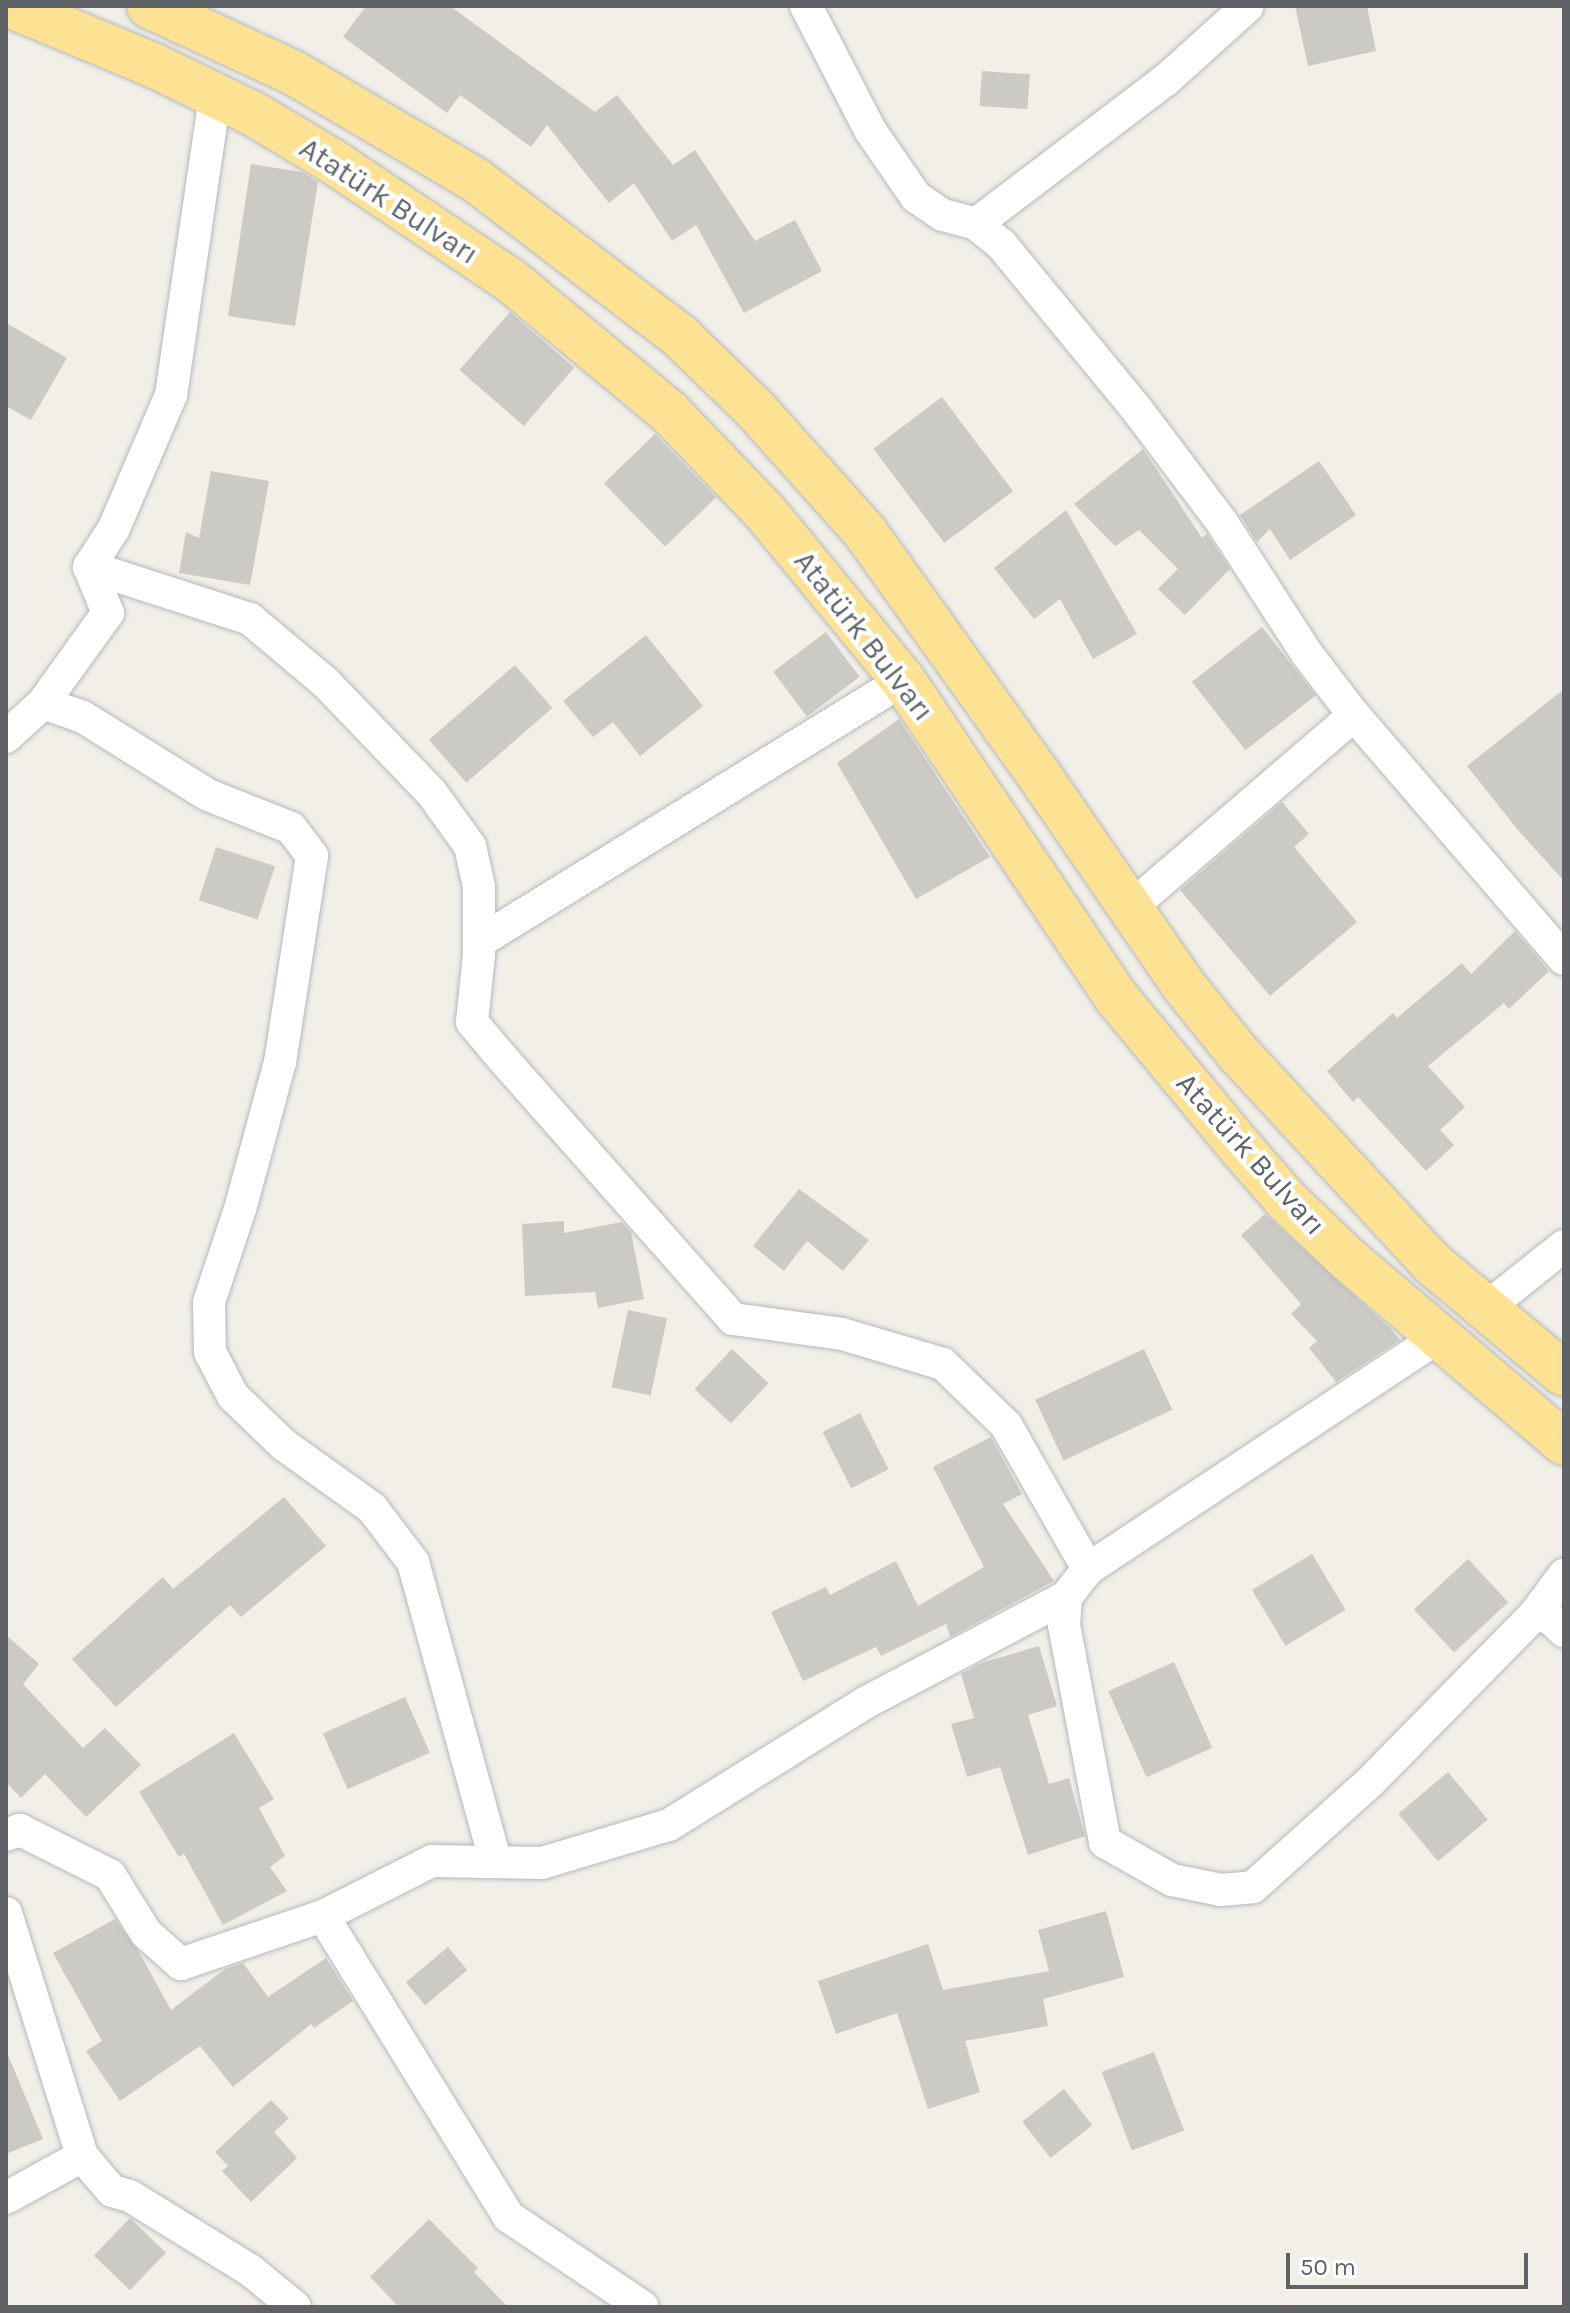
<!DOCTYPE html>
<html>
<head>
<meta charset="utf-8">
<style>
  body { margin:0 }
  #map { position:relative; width:1570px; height:2313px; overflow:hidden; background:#f1efe8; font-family:Karla,sans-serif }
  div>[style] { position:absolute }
  .building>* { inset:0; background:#cccac5; transform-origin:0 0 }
  .roads { filter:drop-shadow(0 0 2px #b5b8bc) drop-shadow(0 0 2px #b5b8bc) }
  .street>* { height:32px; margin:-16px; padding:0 16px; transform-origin:16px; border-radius:16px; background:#fff }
  .highway>* { height:44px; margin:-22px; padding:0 22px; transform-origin:22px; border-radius:22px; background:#fde293 }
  span { translate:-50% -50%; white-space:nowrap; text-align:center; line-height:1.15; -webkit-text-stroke:8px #fff; paint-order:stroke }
  .street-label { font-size:30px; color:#5f6368 }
  .frame { position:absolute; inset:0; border:8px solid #5f6368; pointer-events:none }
  .scale { position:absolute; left:1286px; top:2253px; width:242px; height:36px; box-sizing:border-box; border:4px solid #5f6368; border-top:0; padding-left:10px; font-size:24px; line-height:28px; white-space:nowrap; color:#5f6368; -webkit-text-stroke:6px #fff; paint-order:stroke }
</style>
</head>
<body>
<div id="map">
  <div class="building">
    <i style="clip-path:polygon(366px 6px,450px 6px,595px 112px,617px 95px,673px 165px,695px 150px,755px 241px,795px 220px,822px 271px,744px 313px,696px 225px,672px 241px,634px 183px,609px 203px,547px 125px,531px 147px,460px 95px,447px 113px,343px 37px)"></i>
    <i style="clip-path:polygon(1295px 6px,1367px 6px,1376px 51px,1308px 66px)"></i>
    <i style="left:982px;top:71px;width:48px;height:35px;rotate:4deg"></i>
    <i style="clip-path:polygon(251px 164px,302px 172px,318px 182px,295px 326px,228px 316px)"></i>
    <i style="left:510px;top:312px;width:85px;height:77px;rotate:41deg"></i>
    <i style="clip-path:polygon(6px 323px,67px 358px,31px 420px,6px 406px)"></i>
    <i style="left:942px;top:397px;width:118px;height:86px;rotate:53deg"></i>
    <i style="left:655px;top:434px;width:88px;height:71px;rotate:46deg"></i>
    <i style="clip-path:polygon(1143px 449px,1202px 538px,1207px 534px,1230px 569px,1185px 615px,1158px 589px,1178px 569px,1139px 530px,1115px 546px,1074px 504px)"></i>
    <i style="clip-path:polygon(1319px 461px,1356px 515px,1290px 560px,1270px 529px,1257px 542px,1240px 515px)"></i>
    <i style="clip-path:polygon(211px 471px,269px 481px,250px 585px,179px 573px,186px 532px,199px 538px)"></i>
    <i style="clip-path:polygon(1066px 510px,1137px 634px,1093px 659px,1060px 599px,1034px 619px,994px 568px)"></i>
    <i style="left:1262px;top:627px;width:87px;height:89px;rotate:52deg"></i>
    <i style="left:826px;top:632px;width:56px;height:66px;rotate:53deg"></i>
    <i style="clip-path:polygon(646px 635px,703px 706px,640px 756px,613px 722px,593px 737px,563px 701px)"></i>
    <i style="left:515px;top:665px;width:57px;height:114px;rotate:49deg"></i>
    <i style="clip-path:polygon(1564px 689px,1564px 881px,1517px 829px,1467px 766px)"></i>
    <i style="clip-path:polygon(899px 719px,990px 857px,916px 899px,837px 763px)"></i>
    <i style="clip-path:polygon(1282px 802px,1309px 834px,1294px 847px,1357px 922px,1270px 996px,1180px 890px)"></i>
    <i style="left:216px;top:847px;width:62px;height:56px;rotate:18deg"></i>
    <i style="clip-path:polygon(1515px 931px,1549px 971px,1509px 1009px,1504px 1003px,1428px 1066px,1465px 1107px,1440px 1130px,1454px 1145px,1426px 1171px,1358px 1097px,1353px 1102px,1327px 1071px,1393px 1013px,1397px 1018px,1462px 963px,1471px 974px)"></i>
    <i style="clip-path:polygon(799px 1189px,869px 1240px,843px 1271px,807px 1241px,784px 1271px,753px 1246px)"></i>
    <i style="clip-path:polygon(1265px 1214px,1390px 1328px,1400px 1340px,1336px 1382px,1309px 1348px,1317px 1341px,1291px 1314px,1301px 1304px,1241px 1235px)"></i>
    <i style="clip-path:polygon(564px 1221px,564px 1233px,622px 1222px,631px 1232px,644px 1299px,598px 1308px,595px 1292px,525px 1296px,522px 1224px)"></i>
    <i style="left:628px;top:1310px;width:40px;height:79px;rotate:12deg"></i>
    <i style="left:732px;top:1349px;width:50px;height:55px;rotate:43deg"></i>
    <i style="left:1144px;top:1349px;width:67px;height:120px;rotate:65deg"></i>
    <i style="left:860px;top:1413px;width:63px;height:42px;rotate:63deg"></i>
    <i style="clip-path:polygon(991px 1437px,1022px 1494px,1003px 1504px,1054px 1581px,950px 1637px,946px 1624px,881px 1656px,876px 1647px,803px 1681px,771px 1612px,826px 1587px,830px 1595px,896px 1561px,918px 1606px,984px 1567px,933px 1467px)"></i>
    <i style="clip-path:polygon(284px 1497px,326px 1546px,241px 1617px,230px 1605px,116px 1707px,72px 1659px,163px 1577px,173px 1589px)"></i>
    <i style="left:1312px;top:1554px;width:65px;height:70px;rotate:59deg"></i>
    <i style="left:1468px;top:1559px;width:59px;height:74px;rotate:47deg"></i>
    <i style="clip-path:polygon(6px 1635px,39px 1664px,23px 1684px,83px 1748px,105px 1728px,141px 1765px,86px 1817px,45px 1774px,21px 1798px,6px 1782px)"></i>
    <i style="clip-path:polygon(1039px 1646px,1057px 1706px,1028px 1715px,1049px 1784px,1069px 1778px,1085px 1836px,1028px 1855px,1000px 1767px,967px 1777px,951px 1724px,974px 1718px,961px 1674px,981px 1663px)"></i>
    <i style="left:1174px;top:1662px;width:94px;height:72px;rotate:66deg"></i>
    <i style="left:405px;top:1697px;width:61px;height:90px;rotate:66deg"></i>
    <i style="clip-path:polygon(234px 1733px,274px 1799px,259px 1808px,285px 1856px,270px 1867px,287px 1891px,223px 1925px,184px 1854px,179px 1857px,139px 1792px)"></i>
    <i style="left:1448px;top:1772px;width:62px;height:65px;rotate:50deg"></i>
    <i style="clip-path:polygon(1106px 1911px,1124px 1977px,1043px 1999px,1048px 2026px,965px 2041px,980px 2092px,928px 2109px,897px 2013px,836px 2034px,818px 1981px,928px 1944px,943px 1990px,1049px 1971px,1038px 1930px)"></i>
    <i style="clip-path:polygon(115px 1919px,139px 1952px,171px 2010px,225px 1969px,243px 1963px,268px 1997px,326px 1958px,353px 2001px,314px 2028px,311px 2024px,233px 2087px,200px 2046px,120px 2101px,86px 2051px,102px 2041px,53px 1953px)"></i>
    <i style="left:448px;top:1947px;width:30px;height:55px;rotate:50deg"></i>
    <i style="clip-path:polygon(6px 2050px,43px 2139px,6px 2154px)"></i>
    <i style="left:1154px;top:2052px;width:84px;height:56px;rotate:69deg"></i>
    <i style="left:1064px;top:2089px;width:46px;height:53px;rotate:52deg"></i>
    <i style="clip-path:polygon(271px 2100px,289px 2118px,274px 2132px,297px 2158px,251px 2202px,222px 2171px,228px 2166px,215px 2152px)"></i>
    <i style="left:130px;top:2218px;width:50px;height:52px;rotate:44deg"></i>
    <i style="clip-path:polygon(429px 2219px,478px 2268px,474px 2272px,508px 2307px,399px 2307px,370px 2277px)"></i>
  </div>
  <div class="roads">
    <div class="street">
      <i style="left:806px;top:6px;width:140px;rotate:62.7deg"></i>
      <i style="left:870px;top:130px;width:81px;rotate:55.5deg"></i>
      <i style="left:916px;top:197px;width:32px;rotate:34deg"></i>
      <i style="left:943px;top:215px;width:34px;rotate:15deg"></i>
      <i style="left:976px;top:224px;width:32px;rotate:39deg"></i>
      <i style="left:1001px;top:244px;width:216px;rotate:50.6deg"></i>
      <i style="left:1138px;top:411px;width:138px;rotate:53deg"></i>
      <i style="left:1221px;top:521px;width:158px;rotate:57.1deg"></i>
      <i style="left:1307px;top:654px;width:77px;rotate:52.4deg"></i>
      <i style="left:1354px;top:715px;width:322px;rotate:49.3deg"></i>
      <i style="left:976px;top:224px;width:238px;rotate:-37.2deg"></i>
      <i style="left:1166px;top:80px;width:110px;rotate:-42.1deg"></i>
      <i style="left:89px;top:567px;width:169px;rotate:17.9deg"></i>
      <i style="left:250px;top:619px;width:99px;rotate:40.1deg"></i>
      <i style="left:326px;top:683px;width:151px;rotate:46.1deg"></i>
      <i style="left:431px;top:792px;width:67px;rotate:54.2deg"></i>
      <i style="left:470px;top:846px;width:42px;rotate:77.6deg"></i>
      <i style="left:479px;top:887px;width:68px;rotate:90deg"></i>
      <i style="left:479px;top:955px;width:67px;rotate:96deg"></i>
      <i style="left:472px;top:1022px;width:48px;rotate:50deg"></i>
      <i style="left:503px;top:1059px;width:347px;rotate:48.5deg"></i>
      <i style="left:733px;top:1319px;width:110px;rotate:7.8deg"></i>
      <i style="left:842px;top:1334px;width:105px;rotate:16.5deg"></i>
      <i style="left:943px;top:1364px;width:88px;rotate:44.1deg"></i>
      <i style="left:1006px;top:1425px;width:166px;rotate:60.3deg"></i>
      <i style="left:43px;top:703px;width:42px;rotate:19.3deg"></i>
      <i style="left:83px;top:717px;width:147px;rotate:32deg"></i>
      <i style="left:208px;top:795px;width:89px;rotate:21.7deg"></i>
      <i style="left:291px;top:828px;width:35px;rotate:53deg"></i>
      <i style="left:312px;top:856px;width:208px;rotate:98.8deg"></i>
      <i style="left:280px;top:1062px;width:152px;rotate:105.2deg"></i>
      <i style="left:240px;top:1209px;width:98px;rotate:108.4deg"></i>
      <i style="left:209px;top:1302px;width:50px;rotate:88.9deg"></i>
      <i style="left:210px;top:1352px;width:50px;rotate:62.4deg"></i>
      <i style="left:233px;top:1396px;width:71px;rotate:43.9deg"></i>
      <i style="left:284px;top:1445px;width:108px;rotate:35.6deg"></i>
      <i style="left:372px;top:1508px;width:68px;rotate:52.8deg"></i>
      <i style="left:413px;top:1562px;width:309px;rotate:74.6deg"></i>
      <i style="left:6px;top:737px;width:50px;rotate:-42.6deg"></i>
      <i style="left:43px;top:703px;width:111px;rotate:-54.2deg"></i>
      <i style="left:108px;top:613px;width:50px;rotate:-112.4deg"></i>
      <i style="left:89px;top:567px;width:46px;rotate:-57.3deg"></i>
      <i style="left:114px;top:528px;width:145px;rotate:-66.8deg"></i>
      <i style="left:171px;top:395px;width:300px;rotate:-81.6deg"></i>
      <i style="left:1131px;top:907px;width:294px;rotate:-40.7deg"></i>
      <i style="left:479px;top:942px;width:498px;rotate:-31.7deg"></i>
      <i style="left:1485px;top:1309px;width:101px;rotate:-38.6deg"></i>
      <i style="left:1437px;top:1338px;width:419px;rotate:146.5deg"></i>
      <i style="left:1088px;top:1569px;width:36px;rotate:128deg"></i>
      <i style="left:1066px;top:1597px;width:28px;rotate:94deg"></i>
      <i style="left:1064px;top:1625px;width:221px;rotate:79.3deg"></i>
      <i style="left:1105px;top:1842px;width:77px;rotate:29.6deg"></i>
      <i style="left:1172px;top:1880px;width:50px;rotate:11.5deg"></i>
      <i style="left:1221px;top:1890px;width:32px;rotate:-5deg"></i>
      <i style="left:1253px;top:1887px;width:157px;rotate:-41.9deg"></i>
      <i style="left:1370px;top:1782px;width:235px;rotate:-45.5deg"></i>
      <i style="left:1535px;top:1614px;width:49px;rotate:-53.4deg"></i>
      <i style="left:1535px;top:1614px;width:17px;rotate:17deg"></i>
      <i style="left:1551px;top:1619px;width:18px;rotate:43deg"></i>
      <i style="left:6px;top:1835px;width:15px;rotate:-20deg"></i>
      <i style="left:20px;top:1830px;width:101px;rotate:26.6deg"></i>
      <i style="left:110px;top:1875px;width:68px;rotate:58.2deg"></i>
      <i style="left:146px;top:1933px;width:47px;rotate:41.5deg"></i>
      <i style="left:181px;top:1964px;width:150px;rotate:-18.7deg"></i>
      <i style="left:323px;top:1916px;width:122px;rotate:-26.8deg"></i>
      <i style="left:432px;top:1861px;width:110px;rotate:1deg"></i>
      <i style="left:542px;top:1863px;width:133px;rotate:-16.7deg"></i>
      <i style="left:669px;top:1825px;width:231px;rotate:-31.9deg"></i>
      <i style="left:865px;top:1703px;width:227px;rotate:-27.8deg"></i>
      <i style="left:6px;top:1913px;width:255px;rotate:72.6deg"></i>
      <i style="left:323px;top:1916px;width:354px;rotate:58.3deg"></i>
      <i style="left:509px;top:2217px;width:161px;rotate:33.9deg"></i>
      <i style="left:6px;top:2198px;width:87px;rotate:-28.9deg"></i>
      <i style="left:82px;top:2156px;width:46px;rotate:49.4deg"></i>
      <i style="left:112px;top:2191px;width:19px;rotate:16deg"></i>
      <i style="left:130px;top:2196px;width:141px;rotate:31.7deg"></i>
      <i style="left:250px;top:2270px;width:58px;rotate:39.4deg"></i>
    </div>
    <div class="highway">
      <i style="left:11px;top:6px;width:156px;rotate:22.6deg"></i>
      <i style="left:155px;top:66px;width:108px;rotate:25.9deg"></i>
      <i style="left:252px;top:113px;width:93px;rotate:31deg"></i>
      <i style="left:332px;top:161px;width:214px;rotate:33.8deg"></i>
      <i style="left:510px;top:280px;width:207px;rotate:39.7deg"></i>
      <i style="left:669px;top:412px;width:139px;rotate:46.2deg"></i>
      <i style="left:765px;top:512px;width:217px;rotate:50.6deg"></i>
      <i style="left:903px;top:680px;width:382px;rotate:56.1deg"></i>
      <i style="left:1116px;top:997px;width:195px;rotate:50.4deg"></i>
      <i style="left:1240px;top:1147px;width:73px;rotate:48.9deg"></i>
      <i style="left:1288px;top:1202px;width:84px;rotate:43.6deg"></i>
      <i style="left:1349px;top:1260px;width:282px;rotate:40.4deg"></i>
      <i style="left:149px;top:6px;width:160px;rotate:24.8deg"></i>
      <i style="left:294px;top:73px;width:212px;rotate:30.5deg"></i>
      <i style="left:477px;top:181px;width:258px;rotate:37.4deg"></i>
      <i style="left:682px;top:338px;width:102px;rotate:44.2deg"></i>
      <i style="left:755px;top:409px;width:165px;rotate:48.2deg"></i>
      <i style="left:865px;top:532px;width:299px;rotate:54.4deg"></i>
      <i style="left:1039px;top:775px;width:256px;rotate:55.5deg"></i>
      <i style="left:1184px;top:986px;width:86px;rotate:51.1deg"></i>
      <i style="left:1238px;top:1053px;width:287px;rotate:47.3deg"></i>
      <i style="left:1433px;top:1264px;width:171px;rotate:40deg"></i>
    </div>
  </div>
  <div class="street-label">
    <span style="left:389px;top:201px;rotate:33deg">Atatürk Bulvarı</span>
    <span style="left:864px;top:636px;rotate:52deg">Atatürk Bulvarı</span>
    <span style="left:1251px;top:1154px;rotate:48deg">Atatürk Bulvarı</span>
  </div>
  <div class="frame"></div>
  <div class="scale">50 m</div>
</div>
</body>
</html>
